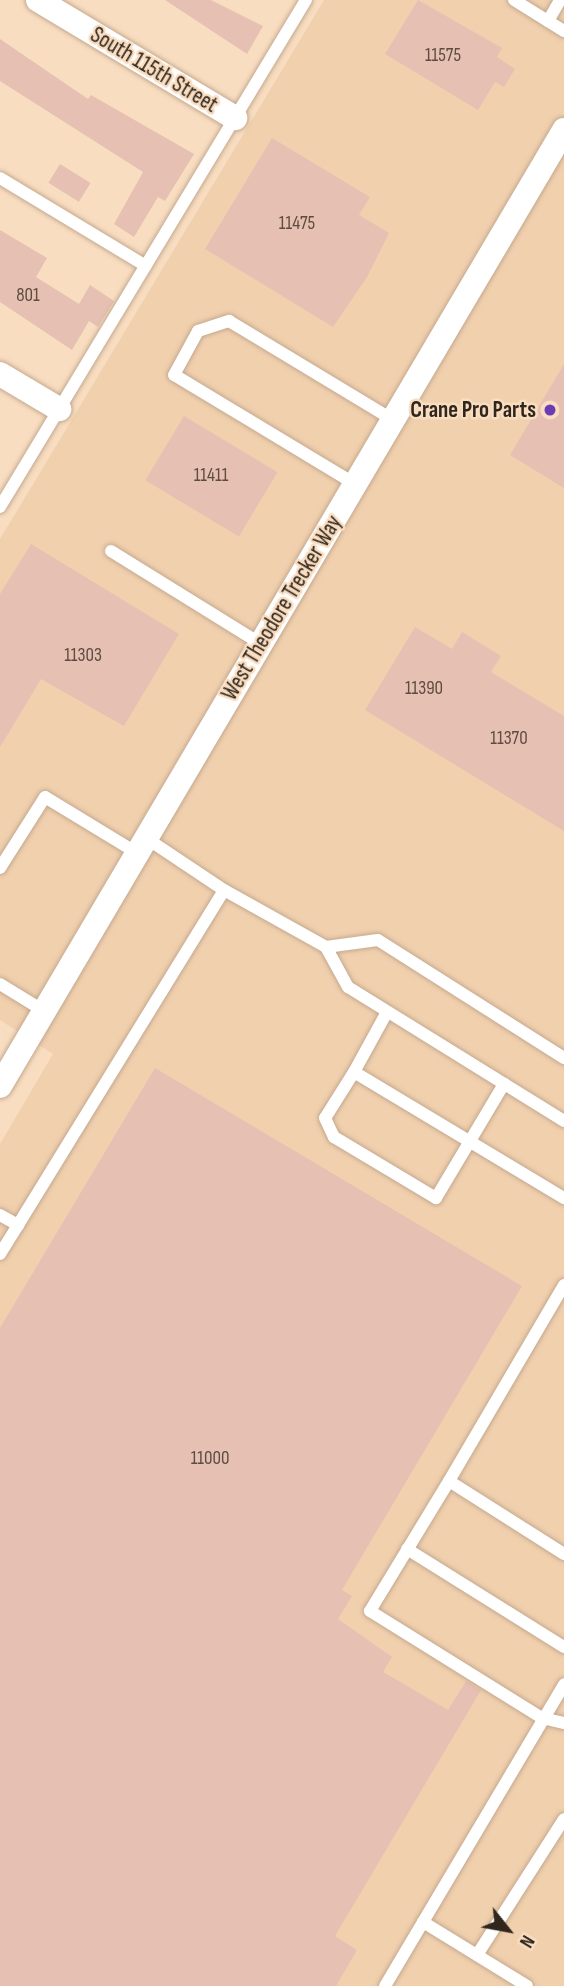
<!DOCTYPE html>
<html>
<head>
<meta charset="utf-8">
<style>
  body { margin:0 }
  #map { position:relative; width:564px; height:1986px; overflow:hidden; background:#f9ddc1; font-family:"Sofia Sans Condensed",sans-serif }
  div>[style] { position:absolute }
  .built>* { inset:0; background:#f1d0ae }
  .building>* { inset:0; background:#e6c0b2; transform-origin:0 0 }
  .roads { filter:drop-shadow(0 0 2px #c4a98f) drop-shadow(0 0 2px #c4a98f) }
  .service>* { height:12px; margin:-6px; padding:0 6px; transform-origin:6px; border-radius:6px; background:#fff }
  .minor>* { height:24px; margin:-12px; padding:0 12px; transform-origin:12px; border-radius:12px; background:#fff }
  .dots>* { width:19px; height:19px; translate:-50% -50%; box-sizing:border-box; border:4px solid #f9ddc1; border-radius:50% }
  span { translate:-50% -50%; white-space:nowrap; text-align:center; line-height:1.15; -webkit-text-stroke:5px #f9ddc1; paint-order:stroke }
  .number-label { font-size:19px; color:#5e4c41 }
  .number-label span { -webkit-text-stroke-width:0 }
  .street-label { font-size:23px; color:#30261b }
  .poi-label { font-size:23px; color:#30261b; font-weight:700 }
  .right { translate:-100% -50%; text-align:right }
  .north { position:absolute; left:473px; top:1895px; width:70px; height:70px; -webkit-text-stroke:5px #f9ddc1; paint-order:stroke; rotate:121deg; font-size:19px; font-weight:700; line-height:28px; text-align:center; color:#30261b }
  .north::after { content:''; display:block; margin:auto; width:24px; height:32px; background:#30261b; clip-path:polygon(50% 0,100% 100%,50% 72%,0 100%) }
</style>
</head>
<body>
<div id="map">
  <div class="built">
    <i style="clip-path:polygon(324px 0,564px 0,564px 1986px,0 1986px,0 1144px,53px 1054px,0 1020px,0 539px)"></i>
  </div>
  <div class="building">
    <i style="clip-path:polygon(165px 0,211px 0,263px 26px,247px 54px)"></i>
    <i style="clip-path:polygon(418px 0,502px 48px,497px 57px,515px 69px,504px 87px,495px 82px,478px 110px,385px 54px)"></i>
    <i style="clip-path:polygon(0 39px,88px 99px,91px 95px,194px 154px,165px 201px,158px 197px,134px 237px,114px 224px,143px 172px,0 81px)"></i>
    <i style="clip-path:polygon(272px 138px,370px 197px,359px 215px,389px 233px,367px 277px,333px 327px,205px 249px)"></i>
    <i style="left:60px;top:164px;width:36px;height:22px;rotate:32deg"></i>
    <i style="clip-path:polygon(0 230px,47px 258px,36px 277px,79px 304px,90px 285px,114px 301px,98px 327px,89px 321px,72px 350px,0 302px)"></i>
    <i style="clip-path:polygon(564px 364px,564px 488px,510px 455px)"></i>
    <i style="left:184px;top:416px;width:109px;height:75px;rotate:31deg"></i>
    <i style="clip-path:polygon(31px 544px,179px 634px,124px 726px,41px 679px,0 747px,0 594px)"></i>
    <i style="clip-path:polygon(415px 627px,452px 649px,462px 632px,501px 656px,491px 672px,564px 716px,564px 831px,365px 710px)"></i>
    <i style="clip-path:polygon(155px 1068px,522px 1286px,342px 1590px,352px 1596px,338px 1619px,392px 1657px,383px 1672px,448px 1710px,466px 1681px,481px 1690px,335px 1936px,357px 1950px,336px 1986px,0 1986px,0 1328px)"></i>
  </div>
  <div class="roads">
    <div class="service">
      <i style="left:514px;top:0;width:59px;rotate:31.8deg"></i>
      <i style="left:548px;top:21px;width:24px;rotate:-60deg"></i>
      <i style="left:0;top:178px;width:170px;rotate:31.1deg"></i>
      <i style="left:355px;top:484px;width:211px;rotate:-148.9deg"></i>
      <i style="left:174px;top:375px;width:50px;rotate:-61.4deg"></i>
      <i style="left:198px;top:331px;width:33px;rotate:-18deg"></i>
      <i style="left:229px;top:321px;width:192px;rotate:31.1deg"></i>
      <i style="left:0;top:507px;width:592px;rotate:-58.89deg"></i>
      <i style="left:111px;top:551px;width:176px;rotate:31.8deg"></i>
      <i style="left:146px;top:838px;width:94px;rotate:33.7deg"></i>
      <i style="left:224px;top:890px;width:117px;rotate:29.2deg"></i>
      <i style="left:326px;top:947px;width:46px;rotate:61.2deg"></i>
      <i style="left:348px;top:987px;width:254px;rotate:31.8deg"></i>
      <i style="left:0;top:868px;width:84px;rotate:-57.6deg"></i>
      <i style="left:45px;top:797px;width:108px;rotate:31.3deg"></i>
      <i style="left:326px;top:947px;width:52px;rotate:-7.7deg"></i>
      <i style="left:378px;top:940px;width:220px;rotate:32.4deg"></i>
      <i style="left:0;top:984px;width:52px;rotate:31.5deg"></i>
      <i style="left:387px;top:1012px;width:68px;rotate:118.8deg"></i>
      <i style="left:354px;top:1072px;width:245px;rotate:31deg"></i>
      <i style="left:354px;top:1072px;width:54px;rotate:122.2deg"></i>
      <i style="left:325px;top:1118px;width:21px;rotate:65deg"></i>
      <i style="left:334px;top:1137px;width:119px;rotate:30.9deg"></i>
      <i style="left:436px;top:1198px;width:133px;rotate:-59.2deg"></i>
      <i style="left:0;top:1215px;width:21px;rotate:29deg"></i>
      <i style="left:18px;top:1225px;width:393px;rotate:-58.4deg"></i>
      <i style="left:0;top:1254px;width:34px;rotate:-58deg"></i>
      <i style="left:564px;top:1285px;width:227px;rotate:120.4deg"></i>
      <i style="left:449px;top:1481px;width:136px;rotate:32.4deg"></i>
      <i style="left:449px;top:1481px;width:152px;rotate:121.3deg"></i>
      <i style="left:370px;top:1611px;width:203px;rotate:31.9deg"></i>
      <i style="left:542px;top:1718px;width:23px;rotate:13deg"></i>
      <i style="left:407px;top:1549px;width:185px;rotate:32deg"></i>
      <i style="left:423px;top:1922px;width:122px;rotate:31.6deg"></i>
      <i style="left:477px;top:1955px;width:161px;rotate:-57.4deg"></i>
      <i style="left:385px;top:1986px;width:351px;rotate:-59.3deg"></i>
    </div>
    <div class="minor">
      <i style="left:38px;top:0;width:230px;rotate:30.9deg"></i>
      <i style="left:0;top:374px;width:69px;rotate:30.7deg"></i>
      <i style="left:0;top:1086px;width:1110px;rotate:-59.46deg"></i>
    </div>
  </div>
  <div class="dots">
    <i style="left:550px;top:410px;background:#6d3cb4"></i>
  </div>
  <div class="number-label">
    <span style="left:443px;top:56px">11575</span>
    <span style="left:297px;top:224px">11475</span>
    <span style="left:28px;top:296px">801</span>
    <span style="left:211px;top:476px">11411</span>
    <span style="left:83px;top:656px">11303</span>
    <span style="left:424px;top:689px">11390</span>
    <span style="left:509px;top:739px">11370</span>
    <span style="left:210px;top:1459px">11000</span>
  </div>
  <div class="street-label">
    <span style="left:154px;top:70px;rotate:31deg">South 115th Street</span>
    <span style="left:282px;top:608px;rotate:-59deg">West Theodore Trecker Way</span>
  </div>
  <div class="poi-label">
    <span class="right" style="left:536px;top:410px">Crane Pro Parts</span>
  </div>
  <div class="north">N</div>
</div>
</body>
</html>
